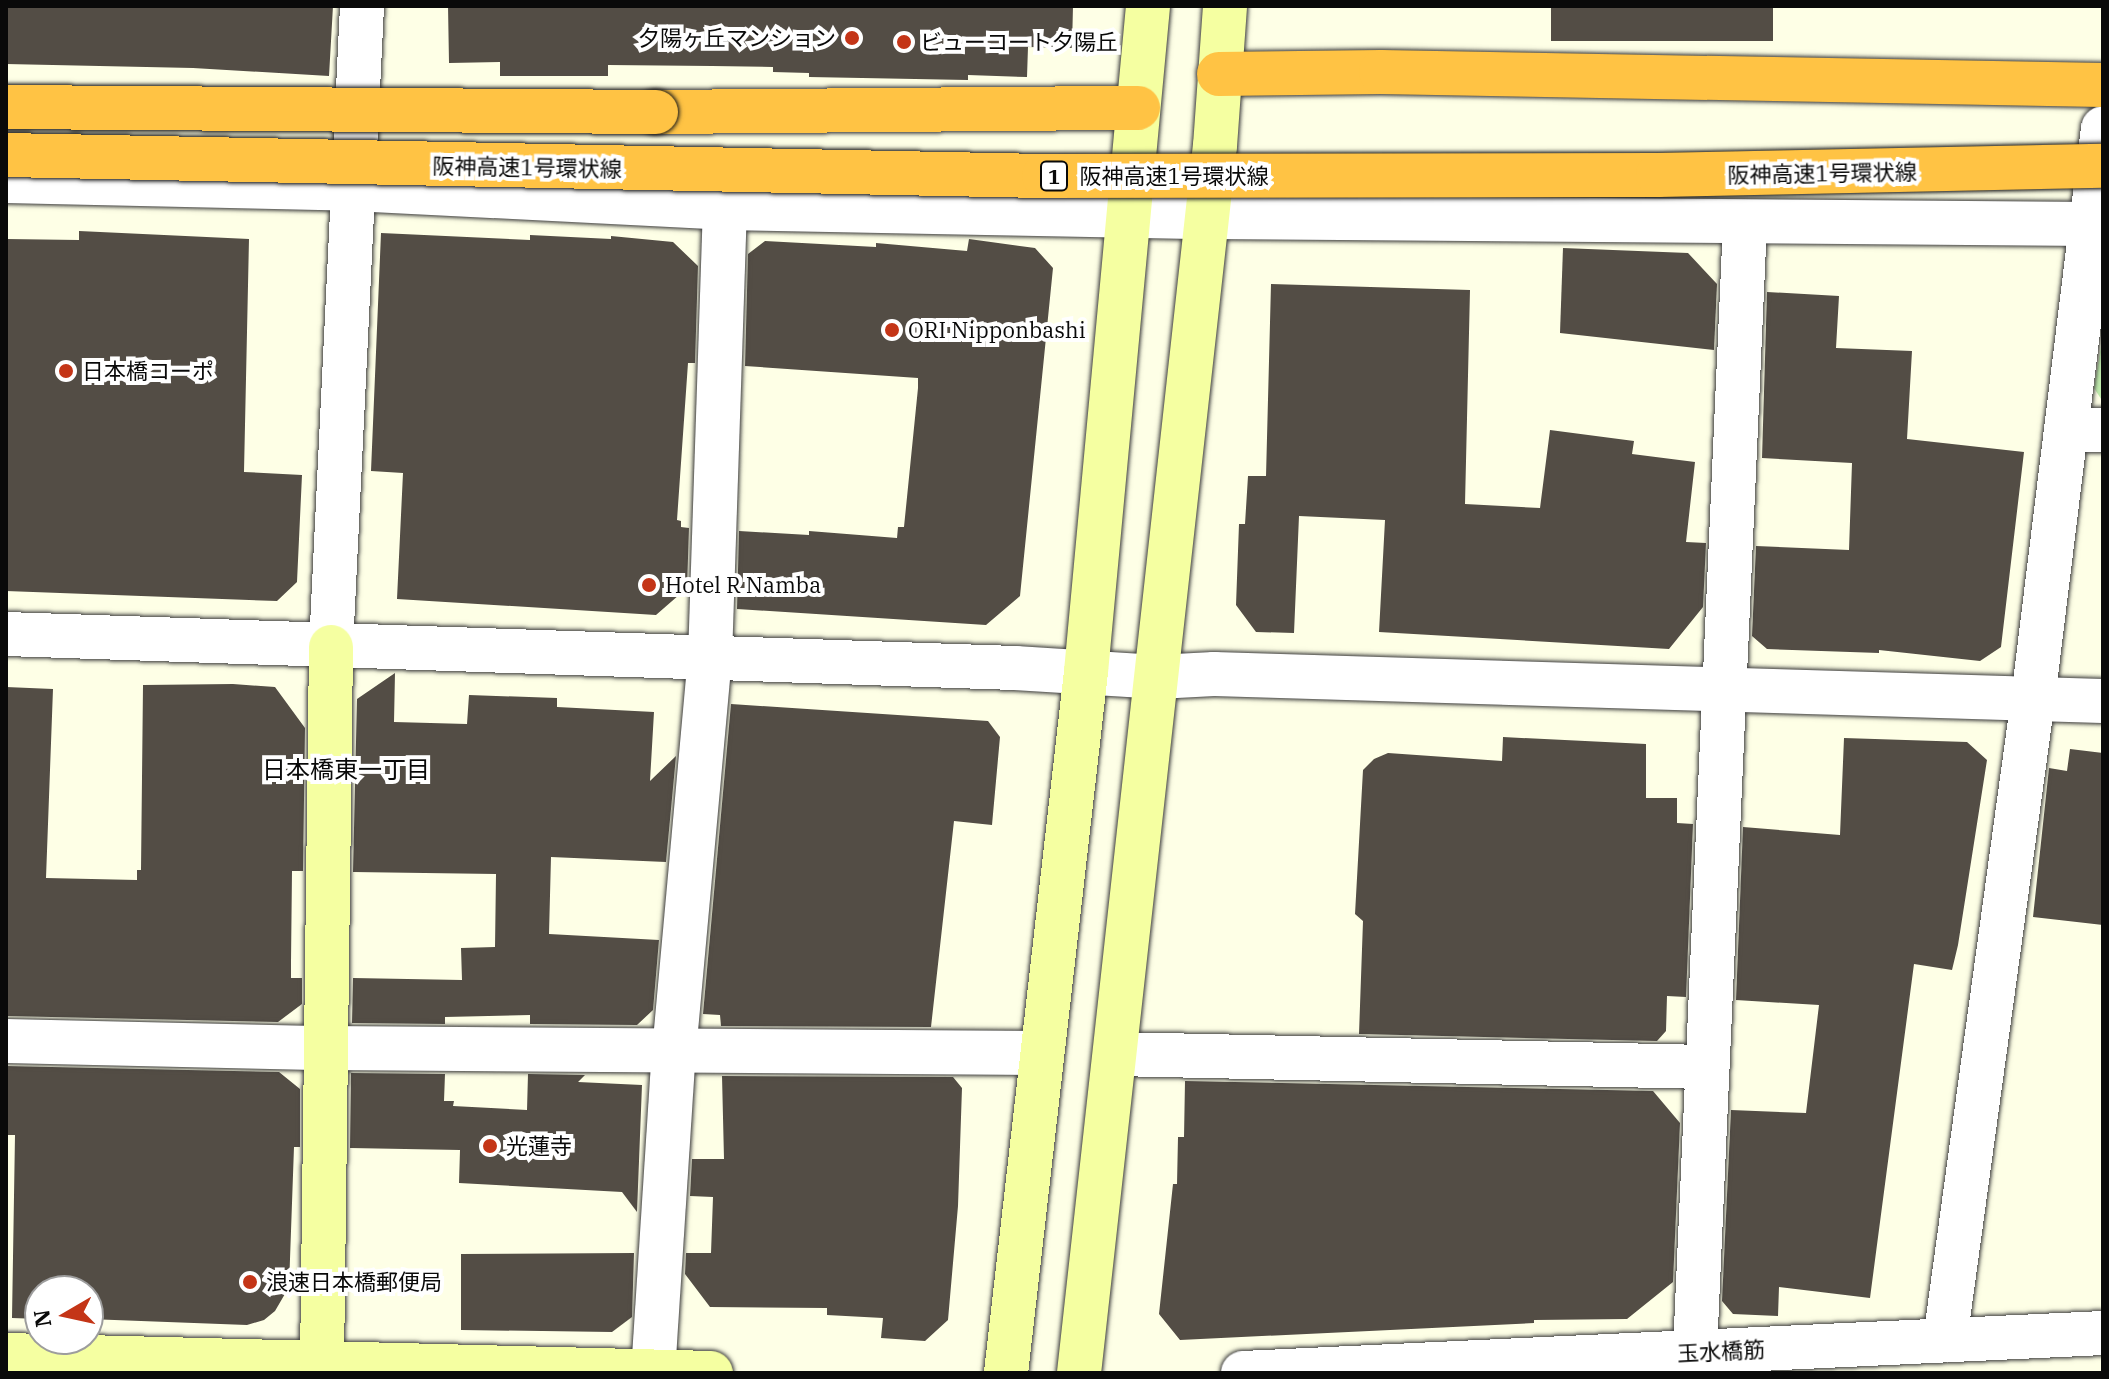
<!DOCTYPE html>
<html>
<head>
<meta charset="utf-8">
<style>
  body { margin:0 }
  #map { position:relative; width:2109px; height:1379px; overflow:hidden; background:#feffe6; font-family:"IBM Plex Serif","Noto Sans JP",serif }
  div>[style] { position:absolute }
  .green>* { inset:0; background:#c0ecad }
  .building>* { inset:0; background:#534d45; transform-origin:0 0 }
  .roads { filter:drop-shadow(0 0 2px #3c3c3c) drop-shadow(0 0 2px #3c3c3c) }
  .street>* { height:44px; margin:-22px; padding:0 22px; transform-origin:22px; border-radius:22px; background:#fff }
  .secondary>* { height:44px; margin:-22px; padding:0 22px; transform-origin:22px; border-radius:22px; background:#f5ffa1 }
  .highway>* { height:44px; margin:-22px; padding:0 22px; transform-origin:22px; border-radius:22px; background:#ffc344 }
  .bridges { filter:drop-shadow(0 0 2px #1a1a1a) drop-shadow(0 0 2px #1a1a1a) }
  .highway-bridge>* { height:44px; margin:-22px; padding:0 22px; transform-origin:22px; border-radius:22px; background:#ffc344 }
  .dots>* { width:22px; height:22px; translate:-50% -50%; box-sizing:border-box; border:4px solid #fff; border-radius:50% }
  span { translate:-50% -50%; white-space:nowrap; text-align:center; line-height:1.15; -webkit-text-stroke:8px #fff; paint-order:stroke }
  .shield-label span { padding:2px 6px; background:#fff; border:2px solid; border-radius:6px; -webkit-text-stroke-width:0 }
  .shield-label { font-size:20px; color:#090909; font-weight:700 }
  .poi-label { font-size:22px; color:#090909 }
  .right { translate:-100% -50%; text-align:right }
  .left { translate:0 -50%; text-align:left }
  .street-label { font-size:22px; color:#090909 }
  .neighbourhood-label { font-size:24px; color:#090909 }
  .frame { position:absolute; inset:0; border:8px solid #090909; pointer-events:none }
  .north { position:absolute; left:24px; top:1275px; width:80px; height:80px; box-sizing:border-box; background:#fff; border:2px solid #9d9d9d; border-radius:50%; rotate:261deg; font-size:22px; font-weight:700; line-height:32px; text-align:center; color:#090909 }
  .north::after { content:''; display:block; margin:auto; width:28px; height:36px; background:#c43517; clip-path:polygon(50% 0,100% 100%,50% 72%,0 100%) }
</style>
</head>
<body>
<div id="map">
  <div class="green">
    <i style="clip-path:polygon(2102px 340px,2103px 340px,2103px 402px,2094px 388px)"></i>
  </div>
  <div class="building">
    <i style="clip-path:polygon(6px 6px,333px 6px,329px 76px,193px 68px,6px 64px)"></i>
    <i style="clip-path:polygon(448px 6px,1073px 6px,1072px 48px,1028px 47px,1027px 77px,968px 75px,968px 80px,809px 77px,809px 73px,773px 72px,773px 67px,712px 66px,608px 65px,608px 76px,500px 76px,500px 62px,449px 63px)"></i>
    <i style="left:1551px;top:6px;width:222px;height:35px"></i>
    <i style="clip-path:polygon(79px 231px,249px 239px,244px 472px,302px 475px,297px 582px,277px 601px,6px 591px,6px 239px,79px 240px)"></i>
    <i style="clip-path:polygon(381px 233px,530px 240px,530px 235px,611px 239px,611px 236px,673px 242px,698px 266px,695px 363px,688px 363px,677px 520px,681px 521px,681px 527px,689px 528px,687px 588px,656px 615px,397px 599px,403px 473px,371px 471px)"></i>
    <i style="clip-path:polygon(969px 239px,1035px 248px,1053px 268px,1020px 596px,986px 625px,737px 609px,739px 531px,809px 535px,809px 531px,897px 538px,898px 527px,904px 527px,918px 388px,918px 378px,745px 366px,748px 254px,765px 241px,876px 247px,876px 243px,967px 251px)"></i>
    <i style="clip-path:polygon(1563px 248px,1688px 253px,1717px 284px,1714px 350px,1560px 333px)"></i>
    <i style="clip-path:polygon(1271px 284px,1470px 290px,1465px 504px,1540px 508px,1550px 430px,1634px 441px,1632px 454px,1695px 462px,1686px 542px,1706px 543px,1703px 607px,1669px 649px,1379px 632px,1385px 520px,1299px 516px,1294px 633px,1256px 632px,1236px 605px,1239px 524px,1245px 524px,1248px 476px,1266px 476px)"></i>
    <i style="clip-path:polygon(1767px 292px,1839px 296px,1836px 348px,1912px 351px,1907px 439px,2024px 452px,2001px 647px,1980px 661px,1879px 650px,1879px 653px,1767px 649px,1752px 636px,1756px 546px,1849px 550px,1852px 463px,1762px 458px)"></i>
    <i style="clip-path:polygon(395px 673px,394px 722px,467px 724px,469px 695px,557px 698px,557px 707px,654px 712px,650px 781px,676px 756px,666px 862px,551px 857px,549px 934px,659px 940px,653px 1010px,637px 1025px,530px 1024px,530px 1015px,445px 1017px,445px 1024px,352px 1023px,353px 978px,462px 980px,461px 948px,495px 947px,496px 874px,353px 872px,357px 699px)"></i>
    <i style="clip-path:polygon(233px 684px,275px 687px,305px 728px,303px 871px,292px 871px,291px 962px,291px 978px,302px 978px,302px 1004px,278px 1022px,6px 1016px,6px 687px,53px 689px,46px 878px,137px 880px,137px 870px,141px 870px,143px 685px)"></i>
    <i style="clip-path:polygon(731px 704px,988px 721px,1000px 737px,992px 825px,954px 821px,931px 1027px,721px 1026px,720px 1015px,703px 1014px)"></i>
    <i style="clip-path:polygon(1503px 737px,1646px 744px,1646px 798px,1677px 798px,1677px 823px,1693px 824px,1686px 997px,1667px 996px,1666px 1031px,1657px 1041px,1359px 1034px,1363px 921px,1355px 914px,1363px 770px,1374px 759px,1388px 753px,1502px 761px)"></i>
    <i style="clip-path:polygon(1844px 738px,1967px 742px,1987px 760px,1958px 945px,1952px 970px,1914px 964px,1870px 1298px,1779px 1287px,1778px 1316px,1733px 1314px,1722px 1301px,1731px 1110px,1806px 1113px,1819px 1005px,1736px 1000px,1743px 827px,1840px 835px)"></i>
    <i style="clip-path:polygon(2070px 749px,2103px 753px,2103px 925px,2033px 917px,2049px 768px,2067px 771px)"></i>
    <i style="clip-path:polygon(6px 1066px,279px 1072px,300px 1089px,300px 1147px,294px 1147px,289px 1287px,275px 1311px,264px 1320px,247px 1325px,88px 1319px,88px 1291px,40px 1291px,40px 1319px,12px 1318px,15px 1135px,6px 1135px)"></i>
    <i style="clip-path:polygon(351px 1073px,445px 1074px,444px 1101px,454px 1101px,453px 1106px,527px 1110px,528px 1074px,585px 1075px,578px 1082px,642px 1085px,637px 1212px,622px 1192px,459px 1183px,460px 1150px,350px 1148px)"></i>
    <i style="clip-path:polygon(722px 1076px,953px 1077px,962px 1088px,958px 1206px,948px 1320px,925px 1341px,881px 1338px,883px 1318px,827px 1315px,827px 1308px,710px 1307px,685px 1274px,686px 1253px,711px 1253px,713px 1197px,690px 1196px,692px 1159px,724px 1159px)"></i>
    <i style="clip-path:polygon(1185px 1081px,1653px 1091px,1680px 1123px,1673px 1282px,1627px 1319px,1534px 1320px,1534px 1323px,1180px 1340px,1159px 1314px,1173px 1184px,1177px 1184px,1178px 1137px,1184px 1137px)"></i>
    <i style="clip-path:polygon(634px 1253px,632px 1317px,612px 1332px,461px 1330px,461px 1254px)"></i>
  </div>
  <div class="roads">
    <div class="street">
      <i style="left:6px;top:181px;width:347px;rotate:1.3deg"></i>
      <i style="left:353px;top:189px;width:372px;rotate:2.9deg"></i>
      <i style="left:725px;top:208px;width:482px;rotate:1.1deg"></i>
      <i style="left:1207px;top:217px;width:884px;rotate:0.45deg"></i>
      <i style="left:2066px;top:430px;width:37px"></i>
      <i style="left:6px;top:634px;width:1010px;rotate:1.93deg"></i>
      <i style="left:1015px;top:668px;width:142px;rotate:3.6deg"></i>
      <i style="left:1157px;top:677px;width:57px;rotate:-3deg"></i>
      <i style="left:1214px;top:674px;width:889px;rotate:1.74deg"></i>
      <i style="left:331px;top:647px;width:642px;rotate:-87.23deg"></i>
      <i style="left:6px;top:1041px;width:320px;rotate:1.3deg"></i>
      <i style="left:326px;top:1048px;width:716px;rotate:0.4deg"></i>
      <i style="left:1115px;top:1054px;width:592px;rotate:1.26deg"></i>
      <i style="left:1945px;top:1340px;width:647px;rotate:-82.18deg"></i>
      <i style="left:2033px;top:699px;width:575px;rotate:-83.01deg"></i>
      <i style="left:653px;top:1373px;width:322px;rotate:-86.3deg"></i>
      <i style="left:674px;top:1052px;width:396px;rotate:-84.8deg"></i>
      <i style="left:710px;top:658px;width:450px;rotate:-88.1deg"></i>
      <i style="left:1243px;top:1373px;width:861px;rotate:-2.66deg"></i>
      <i style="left:1694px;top:1373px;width:1152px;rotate:-87.46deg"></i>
    </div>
    <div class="secondary">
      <i style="left:6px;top:1355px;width:705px;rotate:1.46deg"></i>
      <i style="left:322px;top:1364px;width:717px;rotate:-89.28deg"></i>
      <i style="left:1006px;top:1373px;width:706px;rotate:-83.49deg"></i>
      <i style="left:1086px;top:672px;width:669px;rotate:-84.68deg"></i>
      <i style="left:1079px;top:1373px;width:1235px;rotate:-83.68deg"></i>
      <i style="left:1215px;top:146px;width:140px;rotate:-85.9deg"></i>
    </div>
    <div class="highway">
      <i style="left:1219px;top:74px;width:162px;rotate:-0.7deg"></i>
      <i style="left:1381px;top:72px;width:722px;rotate:1.03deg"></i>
      <i style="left:656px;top:112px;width:482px;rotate:-0.5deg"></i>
    </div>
  </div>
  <div class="bridges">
    <div class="highway-bridge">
      <i style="left:6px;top:107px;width:650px;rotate:0.44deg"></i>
      <i style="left:6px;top:155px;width:1038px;rotate:1.16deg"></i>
      <i style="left:1044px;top:176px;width:614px;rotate:-0.09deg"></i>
      <i style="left:1658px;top:175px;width:445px;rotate:-1.2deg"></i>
    </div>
  </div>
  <div class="dots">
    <i style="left:852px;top:38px;background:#c43517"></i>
    <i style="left:904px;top:42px;background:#c43517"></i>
    <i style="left:892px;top:330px;background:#c43517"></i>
    <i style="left:66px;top:371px;background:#c43517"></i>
    <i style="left:649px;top:585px;background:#c43517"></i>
    <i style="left:490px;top:1146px;background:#c43517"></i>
    <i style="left:250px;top:1282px;background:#c43517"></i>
  </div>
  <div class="shield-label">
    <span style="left:1054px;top:176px">1</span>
  </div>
  <div class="poi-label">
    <span class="right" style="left:836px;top:38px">夕陽ヶ丘マンション</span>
    <span class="left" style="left:920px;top:42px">ビューコート夕陽丘</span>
    <span class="left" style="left:908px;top:330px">ORI Nipponbashi</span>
    <span class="left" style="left:82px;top:371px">日本橋コーポ</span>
    <span class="left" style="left:665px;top:585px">Hotel R Namba</span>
    <span class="left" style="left:506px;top:1146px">光蓮寺</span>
    <span class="left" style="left:266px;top:1282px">浪速日本橋郵便局</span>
  </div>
  <div class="street-label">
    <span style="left:527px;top:167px;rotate:1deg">阪神高速1号環状線</span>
    <span style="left:1822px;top:173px;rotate:-1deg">阪神高速1号環状線</span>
    <span style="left:1174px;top:176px">阪神高速1号環状線</span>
    <span style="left:1721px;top:1351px;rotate:-3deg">玉水橋筋</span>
  </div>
  <div class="neighbourhood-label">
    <span style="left:346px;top:770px">日本橋東一丁目</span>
  </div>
  <div class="frame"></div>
  <div class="north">N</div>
</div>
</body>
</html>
